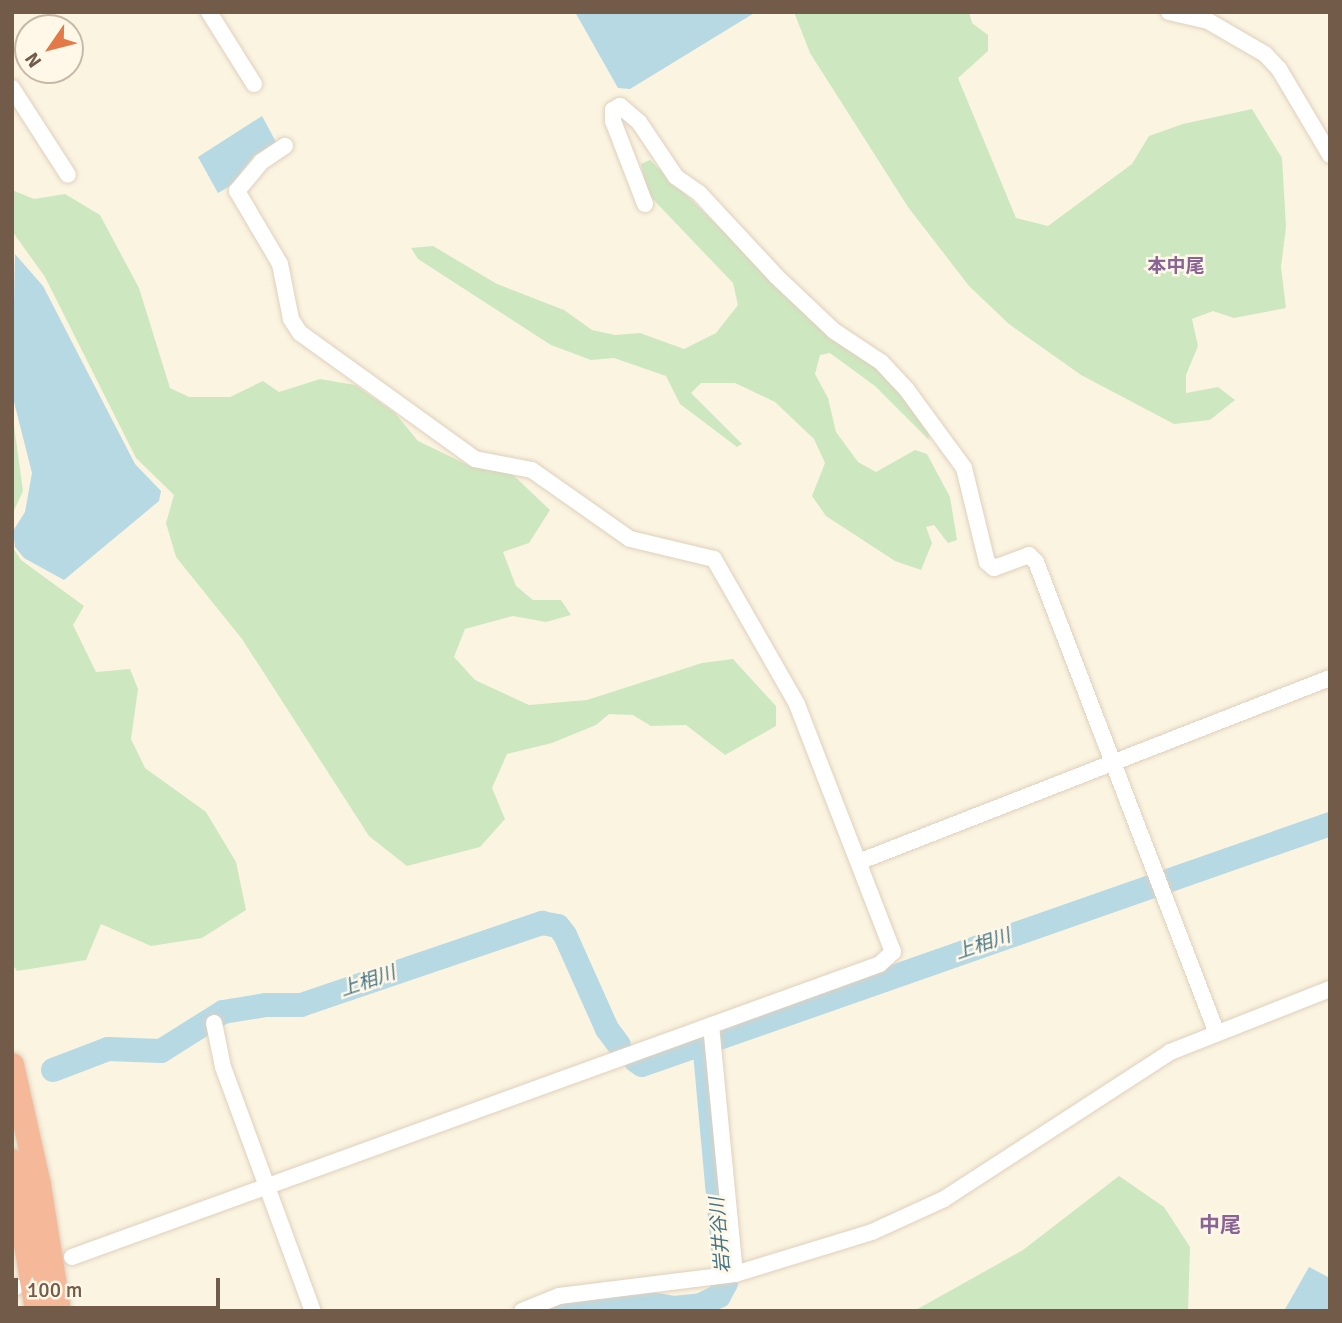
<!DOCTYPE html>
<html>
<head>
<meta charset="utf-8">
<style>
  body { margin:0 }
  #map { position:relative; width:1342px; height:1323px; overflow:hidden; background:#fbf4e1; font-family:Signika,"Noto Sans JP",sans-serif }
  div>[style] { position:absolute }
  .green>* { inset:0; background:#cde8c0 }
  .water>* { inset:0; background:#b7d9e4 }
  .river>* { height:24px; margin:-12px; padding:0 12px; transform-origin:12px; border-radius:12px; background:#b7d9e4 }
  .roads { filter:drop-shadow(0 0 2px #dfd0bd) drop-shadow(0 0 2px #dfd0bd) }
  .minor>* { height:16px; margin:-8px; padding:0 8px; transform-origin:8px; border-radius:8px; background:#fff }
  .highway>* { height:24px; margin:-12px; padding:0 12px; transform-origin:12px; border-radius:12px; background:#f5b999 }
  span { translate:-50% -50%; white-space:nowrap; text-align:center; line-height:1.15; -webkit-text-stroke:5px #fff7e7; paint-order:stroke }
  .neighbourhood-label { font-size:19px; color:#896495; font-weight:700 }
  .water-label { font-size:19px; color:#437485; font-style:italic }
  .quarter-label { font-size:21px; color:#896495; font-weight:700 }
  .frame { position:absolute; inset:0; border:14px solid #725b49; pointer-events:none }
  .north { position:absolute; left:14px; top:14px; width:70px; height:70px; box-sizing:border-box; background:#fff7e7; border:2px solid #c7b9a8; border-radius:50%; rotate:235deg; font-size:19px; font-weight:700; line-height:28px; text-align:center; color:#725b49 }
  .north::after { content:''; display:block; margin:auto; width:24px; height:32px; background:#e37948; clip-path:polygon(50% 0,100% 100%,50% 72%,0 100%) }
  .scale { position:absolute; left:14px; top:1278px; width:206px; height:32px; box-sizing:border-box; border:4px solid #725b49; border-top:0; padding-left:9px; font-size:21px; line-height:24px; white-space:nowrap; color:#725b49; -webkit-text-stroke:5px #fff7e7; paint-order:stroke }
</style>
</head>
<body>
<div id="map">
  <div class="green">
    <i style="clip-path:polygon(794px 12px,969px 12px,972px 23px,988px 35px,988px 51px,958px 78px,1016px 218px,1048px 226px,1132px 164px,1149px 136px,1183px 124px,1252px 109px,1282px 158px,1286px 227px,1281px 267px,1286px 308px,1234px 318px,1213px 311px,1192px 319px,1198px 346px,1186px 375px,1186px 393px,1218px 387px,1235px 400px,1210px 420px,1174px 424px,1081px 375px,1009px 324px,969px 286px,908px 207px,810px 53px)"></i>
    <i style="clip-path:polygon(650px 160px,815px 320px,885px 374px,928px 428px,929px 440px,875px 386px,830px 353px,820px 355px,815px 374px,828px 398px,836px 432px,858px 462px,876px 472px,915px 450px,927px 454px,950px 497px,957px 540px,948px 543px,934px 525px,926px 527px,932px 543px,921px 570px,895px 561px,826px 516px,812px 496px,825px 463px,814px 439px,775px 402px,735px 383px,701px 383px,691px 393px,742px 444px,737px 447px,680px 404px,666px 376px,614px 358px,591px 360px,551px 345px,418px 259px,411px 248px,433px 246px,497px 284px,564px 310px,592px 330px,615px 335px,640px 333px,684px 349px,716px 333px,738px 305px,733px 283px,648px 194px,641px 164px)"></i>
    <i style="clip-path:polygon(12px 190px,34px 199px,65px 194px,100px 215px,139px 288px,170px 388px,189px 397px,230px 397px,263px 381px,279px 392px,320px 379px,355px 385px,395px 413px,418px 441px,470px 466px,511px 473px,550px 510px,529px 543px,503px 552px,516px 586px,533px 600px,561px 600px,571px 615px,546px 622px,513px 616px,465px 629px,454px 657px,475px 680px,529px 705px,587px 700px,702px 663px,733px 659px,776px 706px,776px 726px,725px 755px,686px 725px,651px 726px,633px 715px,609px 714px,596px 725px,552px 743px,507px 754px,492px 788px,505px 819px,480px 847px,407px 866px,369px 836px,242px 639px,176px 557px,166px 523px,174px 495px,136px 458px,45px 277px,12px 231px)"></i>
    <i style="clip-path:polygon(12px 411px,23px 491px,12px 515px)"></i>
    <i style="clip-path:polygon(12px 546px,21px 560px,84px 606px,73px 625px,96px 672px,130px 669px,138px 689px,131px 739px,145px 768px,206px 812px,236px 862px,246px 910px,202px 938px,151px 946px,101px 924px,86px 960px,17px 971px,12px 964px)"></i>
    <i style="clip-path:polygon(1119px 1176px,1164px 1207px,1190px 1247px,1188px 1311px,914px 1311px,1023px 1250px)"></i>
  </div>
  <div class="water">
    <i style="clip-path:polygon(575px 12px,756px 12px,630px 89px,618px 88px)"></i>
    <i style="clip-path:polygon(262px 116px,276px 142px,254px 156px,230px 186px,218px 193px,198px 157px)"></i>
    <i style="clip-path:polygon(15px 254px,43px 286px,135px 464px,161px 491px,159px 501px,64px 580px,24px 558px,15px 547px,13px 531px,25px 512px,32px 473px,12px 394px)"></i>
    <i style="clip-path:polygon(1309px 1267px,1330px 1278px,1330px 1311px,1284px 1311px)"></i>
  </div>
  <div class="river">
    <i style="left:636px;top:1061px;width:7px;rotate:34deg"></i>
    <i style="left:642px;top:1065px;width:729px;rotate:-19.3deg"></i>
    <i style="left:53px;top:1070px;width:59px;rotate:-20.9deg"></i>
    <i style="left:108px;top:1049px;width:53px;rotate:2.2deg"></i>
    <i style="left:161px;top:1051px;width:73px;rotate:-32.2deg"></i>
    <i style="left:223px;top:1012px;width:44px;rotate:-9.2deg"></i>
    <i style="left:266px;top:1005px;width:35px"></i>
    <i style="left:301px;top:1005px;width:255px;rotate:-18.8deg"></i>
    <i style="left:542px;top:923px;width:16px;rotate:11deg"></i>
    <i style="left:558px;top:926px;width:11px;rotate:52deg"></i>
    <i style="left:565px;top:935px;width:103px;rotate:65.9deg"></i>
    <i style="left:607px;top:1029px;width:20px;rotate:53deg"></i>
    <i style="left:552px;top:1311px;width:64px;rotate:-12.7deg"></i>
    <i style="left:614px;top:1297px;width:61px;rotate:10.4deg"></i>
    <i style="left:674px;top:1308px;width:27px;rotate:-6deg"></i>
    <i style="left:701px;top:1305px;width:20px;rotate:-27deg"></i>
    <i style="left:719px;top:1296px;width:15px;rotate:-62deg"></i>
    <i style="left:726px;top:1283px;width:241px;rotate:-95.2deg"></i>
  </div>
  <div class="roads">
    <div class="minor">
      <i style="left:209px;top:12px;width:85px;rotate:58deg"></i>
      <i style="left:1169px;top:12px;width:40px;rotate:13deg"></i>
      <i style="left:1208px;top:21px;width:66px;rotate:30.1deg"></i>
      <i style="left:1265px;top:54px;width:21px;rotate:47deg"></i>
      <i style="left:1279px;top:69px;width:100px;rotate:59.3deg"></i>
      <i style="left:12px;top:88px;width:103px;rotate:57.2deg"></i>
      <i style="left:645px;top:204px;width:89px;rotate:-111.1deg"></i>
      <i style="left:613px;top:121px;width:11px;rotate:-90deg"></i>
      <i style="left:613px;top:110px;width:8px;rotate:-30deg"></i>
      <i style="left:620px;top:106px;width:25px;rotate:40deg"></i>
      <i style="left:639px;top:122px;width:66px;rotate:56.1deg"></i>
      <i style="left:676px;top:177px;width:28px;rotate:35deg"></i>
      <i style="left:699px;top:193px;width:113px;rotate:47.1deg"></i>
      <i style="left:776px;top:276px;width:80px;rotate:43.5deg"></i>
      <i style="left:834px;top:331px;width:56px;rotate:33.4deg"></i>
      <i style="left:881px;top:362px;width:38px;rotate:47deg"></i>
      <i style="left:907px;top:390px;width:97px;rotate:53.8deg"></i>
      <i style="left:964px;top:468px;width:97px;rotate:76.3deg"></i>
      <i style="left:987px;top:562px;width:9px;rotate:41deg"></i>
      <i style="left:994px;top:568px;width:37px;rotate:-20deg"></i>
      <i style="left:1029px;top:555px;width:10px;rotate:45deg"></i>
      <i style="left:1036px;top:562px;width:502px;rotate:69deg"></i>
      <i style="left:861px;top:861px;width:503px;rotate:-21.32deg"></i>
      <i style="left:214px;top:1023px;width:45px;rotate:78.4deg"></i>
      <i style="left:223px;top:1067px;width:260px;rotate:69.8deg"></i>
      <i style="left:711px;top:1025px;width:250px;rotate:84.5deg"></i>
      <i style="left:72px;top:1257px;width:859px;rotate:-19.93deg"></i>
      <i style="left:880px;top:964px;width:18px;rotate:-43deg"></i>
      <i style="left:893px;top:952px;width:266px;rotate:-111.2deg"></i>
      <i style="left:797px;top:704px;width:167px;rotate:-119.8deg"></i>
      <i style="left:714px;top:559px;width:86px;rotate:-166.6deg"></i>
      <i style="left:630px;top:539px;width:120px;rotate:-144.9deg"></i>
      <i style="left:532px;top:470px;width:58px;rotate:-169.1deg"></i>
      <i style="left:475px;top:459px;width:216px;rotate:-144.2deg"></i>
      <i style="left:300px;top:333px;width:17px;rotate:-123deg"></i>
      <i style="left:291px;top:319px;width:56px;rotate:-101.3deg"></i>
      <i style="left:280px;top:264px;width:85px;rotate:-120.5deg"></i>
      <i style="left:237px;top:191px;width:38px;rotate:-50deg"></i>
      <i style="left:261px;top:162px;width:29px;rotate:-34deg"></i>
      <i style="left:12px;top:1289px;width:4px;rotate:-27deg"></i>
      <i style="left:522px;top:1311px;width:40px;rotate:-22deg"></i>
      <i style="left:559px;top:1296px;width:177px;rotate:-7.1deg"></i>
      <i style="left:735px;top:1274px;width:143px;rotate:-17deg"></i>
      <i style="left:872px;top:1232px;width:79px;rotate:-24.6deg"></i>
      <i style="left:944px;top:1199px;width:270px;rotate:-33deg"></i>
      <i style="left:1170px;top:1052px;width:172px;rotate:-21.5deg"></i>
    </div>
    <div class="highway">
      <i style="left:12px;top:1065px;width:123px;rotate:77.3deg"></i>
      <i style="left:39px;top:1185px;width:128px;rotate:81deg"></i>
      <i style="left:12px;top:1161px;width:152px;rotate:80.5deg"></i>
    </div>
  </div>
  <div class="neighbourhood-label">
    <span style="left:1176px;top:267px">本中尾</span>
  </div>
  <div class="water-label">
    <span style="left:983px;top:945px;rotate:-19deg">上相川</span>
    <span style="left:368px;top:982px;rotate:-19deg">上相川</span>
    <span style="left:721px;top:1235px;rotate:-95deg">岩井谷川</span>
  </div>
  <div class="quarter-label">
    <span style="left:1220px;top:1225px">中尾</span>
  </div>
  <div class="frame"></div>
  <div class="north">N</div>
  <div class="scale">100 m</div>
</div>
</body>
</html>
